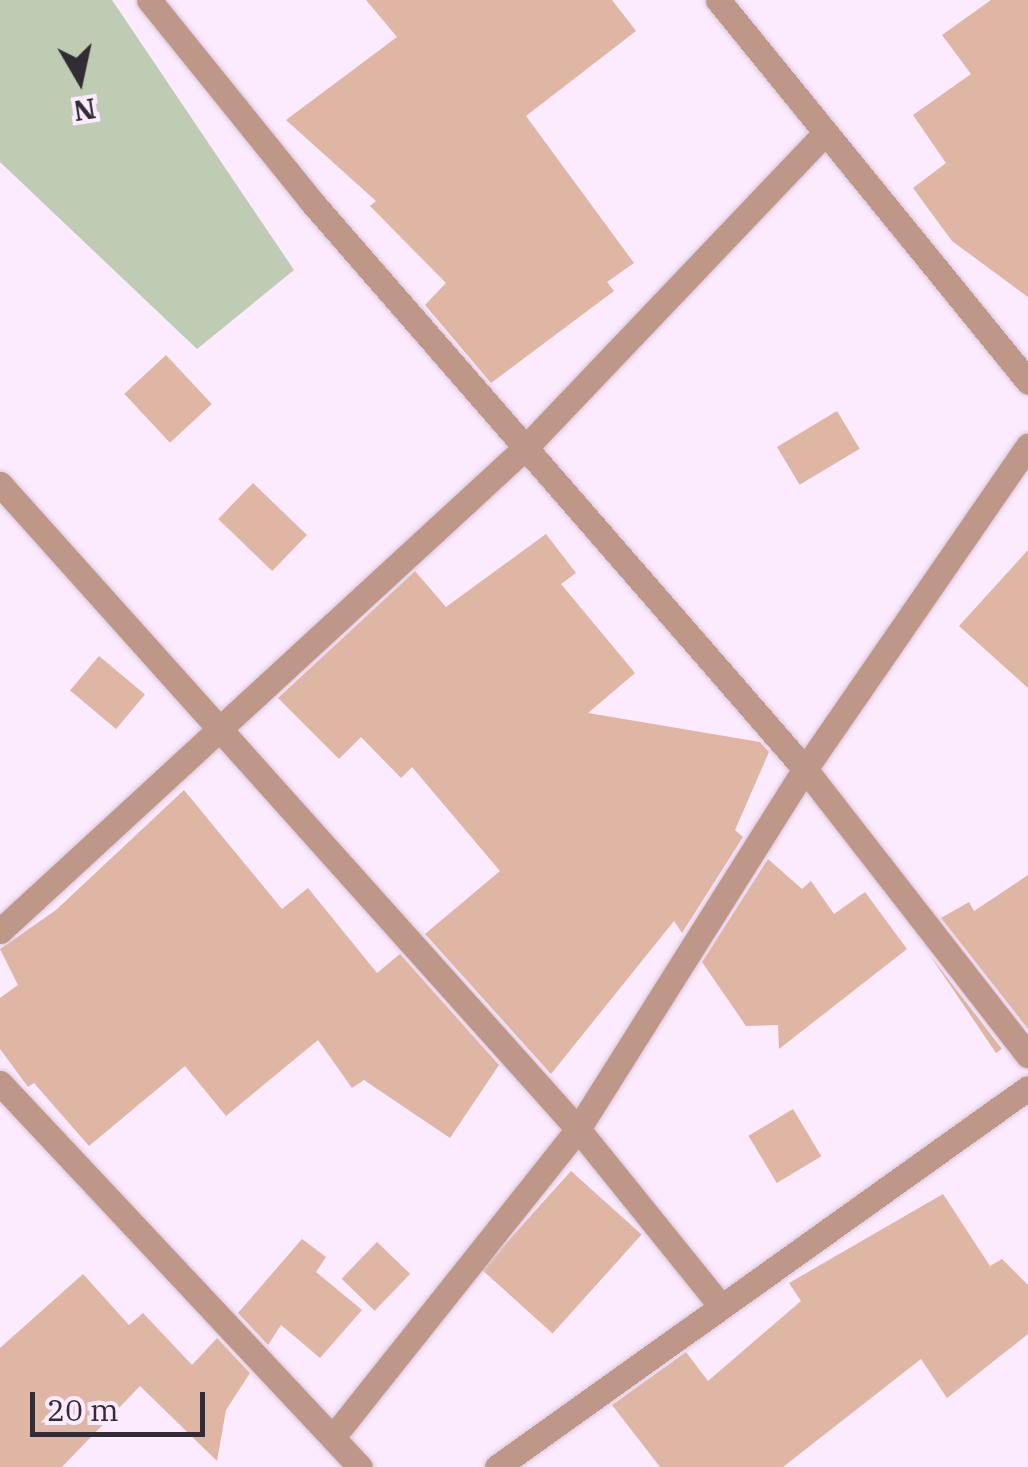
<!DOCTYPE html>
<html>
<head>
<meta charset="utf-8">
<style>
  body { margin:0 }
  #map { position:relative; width:1028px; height:1467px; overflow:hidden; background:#fceafe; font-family:"IBM Plex Serif",serif }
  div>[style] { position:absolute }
  .green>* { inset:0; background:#bdccb3 }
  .building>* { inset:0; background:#dfb5a3; transform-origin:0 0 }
  .roads { filter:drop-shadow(0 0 2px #d8c8da) drop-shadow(0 0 2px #d8c8da) }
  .minor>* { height:25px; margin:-12.5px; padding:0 12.5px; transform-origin:12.5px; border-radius:12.5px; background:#be9789 }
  span { translate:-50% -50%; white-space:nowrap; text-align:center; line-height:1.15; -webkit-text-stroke:8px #fceafe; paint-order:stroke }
  .north { position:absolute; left:30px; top:30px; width:100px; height:100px; -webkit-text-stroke:8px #fceafe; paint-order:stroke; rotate:171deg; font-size:28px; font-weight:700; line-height:40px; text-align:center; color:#332c34 }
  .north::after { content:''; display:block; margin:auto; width:35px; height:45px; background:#332c34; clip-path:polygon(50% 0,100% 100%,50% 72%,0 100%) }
  .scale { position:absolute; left:30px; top:1392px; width:175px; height:45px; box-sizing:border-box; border:5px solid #332c34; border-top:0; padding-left:12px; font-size:30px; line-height:35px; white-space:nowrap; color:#332c34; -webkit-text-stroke:8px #fceafe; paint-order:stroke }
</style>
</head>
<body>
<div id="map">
  <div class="green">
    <i style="clip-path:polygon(0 0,112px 0,294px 270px,197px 349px,0 162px)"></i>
  </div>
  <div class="building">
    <i style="clip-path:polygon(366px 0,612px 0,636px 31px,526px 116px,634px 263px,607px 282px,614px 291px,491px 383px,425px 305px,446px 283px,370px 206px,376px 201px,286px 120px,397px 37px)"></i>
    <i style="clip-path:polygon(991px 0,1028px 0,1028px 297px,952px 241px,913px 188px,946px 163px,913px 115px,971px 74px,942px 35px)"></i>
    <i style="left:166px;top:355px;width:67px;height:57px;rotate:47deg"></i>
    <i style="left:837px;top:411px;width:44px;height:70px;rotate:59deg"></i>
    <i style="left:253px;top:483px;width:75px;height:50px;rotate:44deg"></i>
    <i style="clip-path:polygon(546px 534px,576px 573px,561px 584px,635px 673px,588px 713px,760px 742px,769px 752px,735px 830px,743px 837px,682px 933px,674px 921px,551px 1074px,425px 934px,500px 871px,412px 767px,401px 778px,361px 737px,339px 759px,278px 698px,415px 571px,446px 607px)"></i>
    <i style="clip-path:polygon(1028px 550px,1028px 688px,959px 626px)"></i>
    <i style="left:99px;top:656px;width:60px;height:45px;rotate:40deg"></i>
    <i style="clip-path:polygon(184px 790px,282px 909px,308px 888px,377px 973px,400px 954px,499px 1065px,450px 1138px,364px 1080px,352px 1088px,318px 1040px,226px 1116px,185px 1066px,89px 1146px,34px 1083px,28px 1087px,0 1049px,0 998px,18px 985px,0 949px,56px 910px)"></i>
    <i style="clip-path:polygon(768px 859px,802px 889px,811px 881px,834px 914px,865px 892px,907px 949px,779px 1049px,778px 1025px,746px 1026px,702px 962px)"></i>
    <i style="clip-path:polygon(1028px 875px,1028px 1029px,941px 918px,969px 902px,974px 911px)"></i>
    <i style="clip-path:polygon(929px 954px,1002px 1049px,996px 1053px)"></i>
    <i style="left:793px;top:1109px;width:55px;height:52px;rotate:59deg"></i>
    <i style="left:571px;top:1171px;width:95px;height:133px;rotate:42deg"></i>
    <i style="clip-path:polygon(943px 1194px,990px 1266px,1002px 1259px,1028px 1285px,1028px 1334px,947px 1398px,921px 1359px,783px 1467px,660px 1467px,612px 1405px,686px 1352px,708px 1381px,801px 1301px,789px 1283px)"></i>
    <i style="clip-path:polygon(302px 1239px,326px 1257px,316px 1272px,362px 1310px,320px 1358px,281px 1325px,268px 1345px,238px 1313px)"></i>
    <i style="left:377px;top:1242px;width:46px;height:51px;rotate:44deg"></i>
    <i style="clip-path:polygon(83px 1274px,129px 1325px,143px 1313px,192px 1365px,217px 1338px,250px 1373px,226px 1410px,217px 1461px,140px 1386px,62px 1467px,0 1467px,0 1348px)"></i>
  </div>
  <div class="roads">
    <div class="minor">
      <i style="left:149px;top:0;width:258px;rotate:51.1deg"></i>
      <i style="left:311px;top:201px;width:753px;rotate:48.99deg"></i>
      <i style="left:805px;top:769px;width:363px;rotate:52.1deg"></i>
      <i style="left:718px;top:0;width:492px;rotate:50.9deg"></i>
      <i style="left:0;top:484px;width:866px;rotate:48.14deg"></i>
      <i style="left:578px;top:1129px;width:225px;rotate:51.1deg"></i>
      <i style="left:0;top:931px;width:716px;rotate:-42.62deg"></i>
      <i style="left:527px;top:446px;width:432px;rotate:-46.4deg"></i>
      <i style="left:0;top:1083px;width:526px;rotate:46.85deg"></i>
      <i style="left:333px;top:1437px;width:394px;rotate:-51.5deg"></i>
      <i style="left:578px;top:1129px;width:426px;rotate:-57.8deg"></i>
      <i style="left:805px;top:769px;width:393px;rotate:-55.4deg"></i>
      <i style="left:497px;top:1467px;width:652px;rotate:-35.52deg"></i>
    </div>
  </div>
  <div class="north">N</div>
  <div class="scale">20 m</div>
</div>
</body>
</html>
